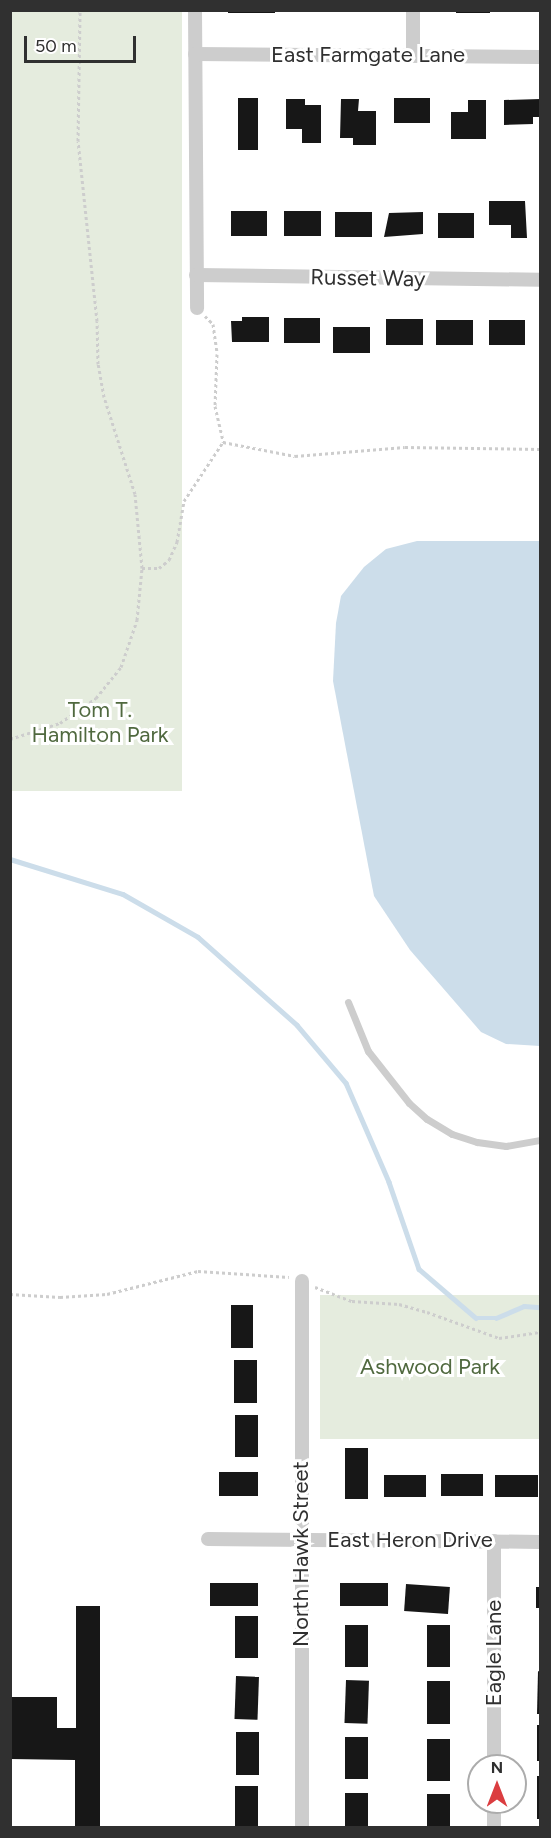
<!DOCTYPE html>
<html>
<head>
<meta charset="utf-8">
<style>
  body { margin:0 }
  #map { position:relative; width:551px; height:1838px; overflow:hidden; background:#fff; font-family:Figtree,sans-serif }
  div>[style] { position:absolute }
  .green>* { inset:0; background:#e5ecde; transform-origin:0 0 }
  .water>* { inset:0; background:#ccddea }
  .stream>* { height:4.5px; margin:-2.25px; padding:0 2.25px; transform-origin:2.25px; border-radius:2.25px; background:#ccddea }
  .building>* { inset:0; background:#171717; transform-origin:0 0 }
  .path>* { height:3px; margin-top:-1.5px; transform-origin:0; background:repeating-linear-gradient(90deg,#cdcdcd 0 3px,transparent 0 6px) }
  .service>* { height:7px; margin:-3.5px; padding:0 3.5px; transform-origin:3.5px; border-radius:3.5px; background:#cdcdcd }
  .minor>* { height:14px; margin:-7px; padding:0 7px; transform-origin:7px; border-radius:7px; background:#cdcdcd }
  span { translate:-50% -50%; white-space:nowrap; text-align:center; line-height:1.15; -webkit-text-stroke:6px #fff; paint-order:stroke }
  .street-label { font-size:22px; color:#303030 }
  .park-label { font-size:22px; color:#50693f }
  .frame { position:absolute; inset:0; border:12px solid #303030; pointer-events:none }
  .north { position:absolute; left:467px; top:1754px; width:60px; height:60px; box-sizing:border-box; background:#fff; border:2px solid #acacac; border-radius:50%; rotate:0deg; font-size:16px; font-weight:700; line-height:24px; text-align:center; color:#303030 }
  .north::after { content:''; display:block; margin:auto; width:21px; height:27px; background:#db3d40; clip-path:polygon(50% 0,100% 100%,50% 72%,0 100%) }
  .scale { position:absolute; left:24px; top:36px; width:112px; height:27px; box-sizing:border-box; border:3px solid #303030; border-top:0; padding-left:8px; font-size:18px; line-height:21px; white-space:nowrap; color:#303030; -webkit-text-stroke:4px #fff; paint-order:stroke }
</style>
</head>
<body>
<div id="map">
  <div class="green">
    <i style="left:10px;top:11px;width:172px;height:780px"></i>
    <i style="left:320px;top:1295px;width:220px;height:144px"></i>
  </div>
  <div class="water">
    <i style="clip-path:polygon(417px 541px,540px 541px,540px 1046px,506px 1044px,481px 1032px,410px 950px,374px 896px,333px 681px,336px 623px,341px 596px,364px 567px,386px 549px)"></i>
  </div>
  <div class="stream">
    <i style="left:10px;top:859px;width:118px;rotate:17.2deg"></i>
    <i style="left:123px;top:894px;width:86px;rotate:29.8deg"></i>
    <i style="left:198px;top:937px;width:132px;rotate:41.6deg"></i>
    <i style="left:297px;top:1025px;width:76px;rotate:49.8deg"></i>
    <i style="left:346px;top:1083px;width:108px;rotate:66.5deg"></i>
    <i style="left:389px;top:1182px;width:92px;rotate:71deg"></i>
    <i style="left:419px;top:1269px;width:75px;rotate:40.7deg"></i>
    <i style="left:476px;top:1318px;width:20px"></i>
    <i style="left:496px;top:1318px;width:30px;rotate:-23deg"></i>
    <i style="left:524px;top:1306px;width:16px;rotate:4deg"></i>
  </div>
  <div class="building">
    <i style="left:228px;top:10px;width:47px;height:3px"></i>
    <i style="left:456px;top:10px;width:34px;height:3px"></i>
    <i style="left:238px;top:98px;width:20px;height:52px"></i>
    <i style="left:394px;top:98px;width:36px;height:25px"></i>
    <i style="clip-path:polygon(286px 99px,305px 99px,305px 105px,321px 105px,321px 143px,302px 143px,302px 129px,286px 129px)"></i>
    <i style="clip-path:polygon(341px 99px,359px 99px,358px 111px,376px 111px,376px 145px,353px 145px,353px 138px,340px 138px)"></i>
    <i style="clip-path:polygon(540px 99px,540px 117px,533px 117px,533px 124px,504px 125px,504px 100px)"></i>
    <i style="clip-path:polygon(468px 100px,486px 100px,486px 139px,451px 139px,451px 112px,468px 112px)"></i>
    <i style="clip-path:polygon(489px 201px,525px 201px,527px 238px,511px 238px,511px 225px,489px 225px)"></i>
    <i style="left:231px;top:211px;width:36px;height:25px"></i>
    <i style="left:284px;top:211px;width:37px;height:25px"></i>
    <i style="left:335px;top:212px;width:37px;height:25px"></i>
    <i style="clip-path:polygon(423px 212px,423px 234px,384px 237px,389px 213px)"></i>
    <i style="left:438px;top:213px;width:36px;height:25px"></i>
    <i style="clip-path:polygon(242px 317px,269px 317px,269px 342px,232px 342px,231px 321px,242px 321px)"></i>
    <i style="left:284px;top:318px;width:36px;height:25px"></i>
    <i style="left:386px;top:319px;width:37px;height:26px"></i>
    <i style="left:436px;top:320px;width:37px;height:25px"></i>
    <i style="left:489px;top:320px;width:36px;height:25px"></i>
    <i style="left:333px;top:327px;width:37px;height:26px"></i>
    <i style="left:231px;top:1305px;width:22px;height:43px"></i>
    <i style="left:234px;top:1360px;width:23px;height:43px"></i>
    <i style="left:235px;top:1415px;width:23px;height:42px"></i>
    <i style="left:345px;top:1448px;width:23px;height:51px"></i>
    <i style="left:219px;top:1472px;width:39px;height:24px"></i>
    <i style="left:441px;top:1474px;width:42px;height:22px"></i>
    <i style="left:384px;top:1475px;width:42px;height:22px"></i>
    <i style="left:495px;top:1475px;width:43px;height:22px"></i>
    <i style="left:210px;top:1583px;width:48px;height:23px"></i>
    <i style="left:340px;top:1583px;width:48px;height:23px"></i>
    <i style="left:406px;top:1584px;width:44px;height:27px;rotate:4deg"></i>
    <i style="left:536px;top:1587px;width:4px;height:21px"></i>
    <i style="clip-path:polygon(76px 1606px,100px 1606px,100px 1828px,75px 1828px,75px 1760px,10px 1759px,10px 1697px,57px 1697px,57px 1728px,76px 1728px)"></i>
    <i style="left:235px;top:1616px;width:23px;height:42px"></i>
    <i style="left:345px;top:1625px;width:23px;height:42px"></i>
    <i style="left:427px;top:1625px;width:23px;height:42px"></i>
    <i style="clip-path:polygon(538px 1671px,540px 1672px,540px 1714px,537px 1714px)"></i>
    <i style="left:236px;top:1676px;width:23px;height:43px;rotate:2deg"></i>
    <i style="left:346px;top:1680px;width:23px;height:43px;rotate:2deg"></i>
    <i style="left:427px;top:1681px;width:23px;height:43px"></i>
    <i style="left:537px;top:1725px;width:3px;height:36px"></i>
    <i style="left:236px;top:1732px;width:23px;height:43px"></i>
    <i style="left:345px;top:1737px;width:23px;height:42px"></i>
    <i style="left:427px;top:1739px;width:23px;height:42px"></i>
    <i style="left:537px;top:1776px;width:3px;height:43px"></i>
    <i style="left:235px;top:1786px;width:23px;height:42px"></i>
    <i style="left:345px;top:1793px;width:23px;height:35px"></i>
    <i style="left:427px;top:1794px;width:23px;height:34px"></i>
  </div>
  <div class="path">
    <i style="left:205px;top:316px;width:11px;rotate:45deg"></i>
    <i style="left:213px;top:324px;width:30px;rotate:82deg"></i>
    <i style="left:217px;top:354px;width:52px;rotate:92.2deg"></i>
    <i style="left:215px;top:406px;width:37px;rotate:77deg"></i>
    <i style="left:142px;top:568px;width:17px"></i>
    <i style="left:159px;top:568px;width:13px;rotate:-39deg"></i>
    <i style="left:169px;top:560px;width:20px;rotate:-66deg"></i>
    <i style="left:177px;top:542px;width:42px;rotate:-80.3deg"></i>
    <i style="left:184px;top:501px;width:71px;rotate:-56.5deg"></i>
    <i style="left:223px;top:442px;width:73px;rotate:11deg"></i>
    <i style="left:295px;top:456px;width:110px;rotate:-4.7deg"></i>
    <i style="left:405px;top:447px;width:135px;rotate:0.8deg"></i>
    <i style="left:10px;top:739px;width:52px;rotate:-17.7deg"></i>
    <i style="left:60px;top:723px;width:44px;rotate:-34.8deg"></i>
    <i style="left:96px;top:698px;width:40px;rotate:-51deg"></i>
    <i style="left:121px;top:667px;width:50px;rotate:-71.2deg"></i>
    <i style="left:137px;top:620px;width:52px;rotate:-84.5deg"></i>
    <i style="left:142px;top:568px;width:74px;rotate:-95.4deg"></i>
    <i style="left:135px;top:494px;width:102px;rotate:-107.7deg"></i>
    <i style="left:104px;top:397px;width:34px;rotate:-100deg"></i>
    <i style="left:98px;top:364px;width:43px;rotate:-91.3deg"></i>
    <i style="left:97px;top:321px;width:181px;rotate:-96deg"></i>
    <i style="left:78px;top:141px;width:131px;rotate:-89.1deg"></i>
    <i style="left:315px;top:1287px;width:40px;rotate:21deg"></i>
    <i style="left:352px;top:1301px;width:47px;rotate:3.7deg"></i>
    <i style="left:399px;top:1304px;width:29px;rotate:16deg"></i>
    <i style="left:427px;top:1312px;width:77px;rotate:19.9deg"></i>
    <i style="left:499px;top:1338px;width:41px;rotate:-8.3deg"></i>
    <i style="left:10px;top:1294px;width:50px;rotate:3.4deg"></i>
    <i style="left:60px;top:1297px;width:47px;rotate:-3.7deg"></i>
    <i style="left:107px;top:1294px;width:94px;rotate:-14.2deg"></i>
    <i style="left:198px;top:1271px;width:91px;rotate:3.8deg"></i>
  </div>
  <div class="service">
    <i style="left:348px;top:1002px;width:53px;rotate:67.8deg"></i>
    <i style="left:368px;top:1051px;width:66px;rotate:51.7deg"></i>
    <i style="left:409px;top:1103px;width:24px;rotate:42deg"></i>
    <i style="left:427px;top:1119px;width:29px;rotate:31deg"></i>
    <i style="left:452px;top:1134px;width:26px;rotate:18deg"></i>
    <i style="left:477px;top:1142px;width:29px;rotate:8deg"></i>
    <i style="left:506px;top:1146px;width:35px;rotate:-10deg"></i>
  </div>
  <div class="minor">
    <i style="left:195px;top:10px;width:298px;rotate:89.6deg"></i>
    <i style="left:195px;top:54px;width:345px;rotate:0.5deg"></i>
    <i style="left:413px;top:54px;width:44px;rotate:-90deg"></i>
    <i style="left:196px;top:275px;width:344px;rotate:0.8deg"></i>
    <i style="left:208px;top:1539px;width:332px;rotate:0.5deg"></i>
    <i style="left:494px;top:1766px;width:225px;rotate:-90deg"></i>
    <i style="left:302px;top:1828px;width:547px;rotate:-90deg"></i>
    <i style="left:494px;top:1828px;width:26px;rotate:-90deg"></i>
  </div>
  <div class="street-label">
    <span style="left:368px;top:55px">East Farmgate Lane</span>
    <span style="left:368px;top:278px;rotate:1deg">Russet Way</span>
    <span style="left:410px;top:1540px">East Heron Drive</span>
    <span style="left:301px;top:1554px;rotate:-90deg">North Hawk Street</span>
    <span style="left:494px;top:1653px;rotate:-90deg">Eagle Lane</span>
  </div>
  <div class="park-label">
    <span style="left:100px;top:722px">Tom T.<br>Hamilton Park</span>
    <span style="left:430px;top:1367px">Ashwood Park</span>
  </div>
  <div class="frame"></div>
  <div class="north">N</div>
  <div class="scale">50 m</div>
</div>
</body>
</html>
